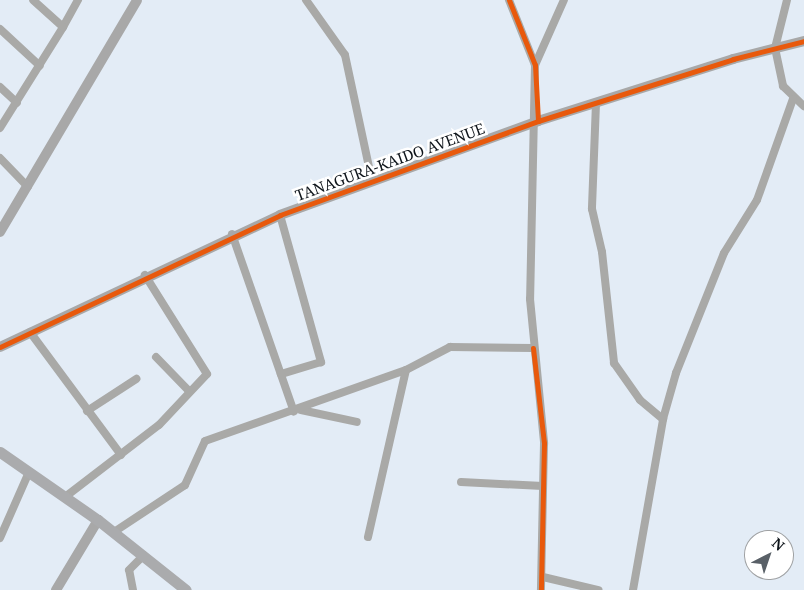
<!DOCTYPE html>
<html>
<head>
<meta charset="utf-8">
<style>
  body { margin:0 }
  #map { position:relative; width:804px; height:590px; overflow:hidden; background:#e3ecf6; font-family:"Noto Serif",serif }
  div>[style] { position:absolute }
  .street>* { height:8px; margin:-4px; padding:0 4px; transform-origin:4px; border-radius:4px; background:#a9a9a7 }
  .secondary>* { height:10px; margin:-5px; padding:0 5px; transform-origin:5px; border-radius:5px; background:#a8a8a8 }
  .primary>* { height:11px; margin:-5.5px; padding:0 5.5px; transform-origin:5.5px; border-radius:5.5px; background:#aaabad }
  .cycleway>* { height:5px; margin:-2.5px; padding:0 2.5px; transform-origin:2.5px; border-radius:2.5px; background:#e8590c }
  span { translate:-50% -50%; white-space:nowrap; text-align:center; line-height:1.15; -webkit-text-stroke:5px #fff; paint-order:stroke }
  .street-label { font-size:15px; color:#0e141a }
  .north { position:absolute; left:744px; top:530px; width:50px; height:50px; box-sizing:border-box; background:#fff; border:1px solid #9fa1a3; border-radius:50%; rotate:41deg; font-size:14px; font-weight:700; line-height:20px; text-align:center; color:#0e141a }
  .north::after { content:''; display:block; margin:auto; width:18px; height:22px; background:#596067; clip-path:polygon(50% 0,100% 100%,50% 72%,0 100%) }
</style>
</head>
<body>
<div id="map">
  <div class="street">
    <i style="left:306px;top:0;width:67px;rotate:54.7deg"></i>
    <i style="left:345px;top:55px;width:129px;rotate:77.9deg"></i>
    <i style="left:509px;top:0;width:70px;rotate:68.2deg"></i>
    <i style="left:535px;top:65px;width:234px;rotate:91.2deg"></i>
    <i style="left:530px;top:299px;width:145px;rotate:84.4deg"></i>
    <i style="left:544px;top:443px;width:147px;rotate:91.2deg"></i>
    <i style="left:787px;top:0;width:49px;rotate:104deg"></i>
    <i style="left:775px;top:48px;width:39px;rotate:78deg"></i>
    <i style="left:783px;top:86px;width:29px;rotate:44deg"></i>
    <i style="left:63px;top:27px;width:31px;rotate:-61deg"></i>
    <i style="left:0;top:29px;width:54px;rotate:42.8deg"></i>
    <i style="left:535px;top:65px;width:71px;rotate:-66deg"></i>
    <i style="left:0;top:87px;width:23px;rotate:43deg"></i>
    <i style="left:596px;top:103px;width:106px;rotate:92.2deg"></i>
    <i style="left:592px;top:209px;width:44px;rotate:76.9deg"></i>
    <i style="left:602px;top:252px;width:112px;rotate:83.8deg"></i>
    <i style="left:614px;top:363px;width:45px;rotate:54.9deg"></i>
    <i style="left:640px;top:400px;width:30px;rotate:40deg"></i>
    <i style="left:0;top:128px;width:119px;rotate:-58deg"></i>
    <i style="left:63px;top:27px;width:40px;rotate:-138deg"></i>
    <i style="left:0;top:158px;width:40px;rotate:46deg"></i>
    <i style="left:280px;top:215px;width:153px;rotate:74.4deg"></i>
    <i style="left:321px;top:362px;width:42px;rotate:163.3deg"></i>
    <i style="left:232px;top:234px;width:188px;rotate:70.8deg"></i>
    <i style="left:30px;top:332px;width:153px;rotate:53.5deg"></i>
    <i style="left:156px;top:357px;width:46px;rotate:45.9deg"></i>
    <i style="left:301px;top:410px;width:57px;rotate:12.1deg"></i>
    <i style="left:87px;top:411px;width:59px;rotate:-33.1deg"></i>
    <i style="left:461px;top:482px;width:82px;rotate:2.8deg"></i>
    <i style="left:65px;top:497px;width:118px;rotate:-37.5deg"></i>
    <i style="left:159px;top:425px;width:70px;rotate:-46.7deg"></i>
    <i style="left:207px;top:374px;width:117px;rotate:-122.1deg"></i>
    <i style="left:114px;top:532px;width:85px;rotate:-33.5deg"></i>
    <i style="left:185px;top:485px;width:48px;rotate:-65.6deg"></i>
    <i style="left:205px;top:441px;width:213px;rotate:-19.5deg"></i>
    <i style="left:406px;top:370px;width:50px;rotate:-27.6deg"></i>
    <i style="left:450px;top:347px;width:83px;rotate:0.7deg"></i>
    <i style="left:368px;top:537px;width:171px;rotate:-77.2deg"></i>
    <i style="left:0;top:538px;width:72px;rotate:-66.3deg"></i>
    <i style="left:543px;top:577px;width:57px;rotate:13.3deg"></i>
    <i style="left:133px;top:590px;width:20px;rotate:-101deg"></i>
    <i style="left:129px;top:570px;width:21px;rotate:-45deg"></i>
    <i style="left:633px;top:590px;width:174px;rotate:-80deg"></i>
    <i style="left:663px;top:419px;width:48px;rotate:-74.2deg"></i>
    <i style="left:676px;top:373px;width:129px;rotate:-68.2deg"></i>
    <i style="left:724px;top:253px;width:62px;rotate:-58.1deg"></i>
    <i style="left:757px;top:200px;width:107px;rotate:-70.4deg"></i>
  </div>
  <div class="secondary">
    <i style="left:0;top:232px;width:269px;rotate:-59.4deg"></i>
    <i style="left:0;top:347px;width:310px;rotate:-25.2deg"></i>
    <i style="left:280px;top:215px;width:275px;rotate:-20deg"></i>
    <i style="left:538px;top:121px;width:205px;rotate:-17.6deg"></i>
    <i style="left:733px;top:59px;width:73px;rotate:-14.2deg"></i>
    <i style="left:56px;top:590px;width:82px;rotate:-59deg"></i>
  </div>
  <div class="primary">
    <i style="left:0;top:452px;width:119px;rotate:34.8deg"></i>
    <i style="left:98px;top:520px;width:112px;rotate:38.5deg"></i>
  </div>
  <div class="cycleway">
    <i style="left:509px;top:0;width:70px;rotate:68.2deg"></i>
    <i style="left:535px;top:65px;width:56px;rotate:86.9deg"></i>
    <i style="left:0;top:347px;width:310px;rotate:-25.2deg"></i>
    <i style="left:280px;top:215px;width:275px;rotate:-20deg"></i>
    <i style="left:538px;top:121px;width:205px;rotate:-17.6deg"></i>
    <i style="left:733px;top:59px;width:73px;rotate:-14.2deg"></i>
    <i style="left:533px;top:348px;width:96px;rotate:83.4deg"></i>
    <i style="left:544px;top:443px;width:147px;rotate:91.2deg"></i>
  </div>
  <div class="street-label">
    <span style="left:390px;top:162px;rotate:-20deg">TANAGURA-KAIDO AVENUE</span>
  </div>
  <div class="north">N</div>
</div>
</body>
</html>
